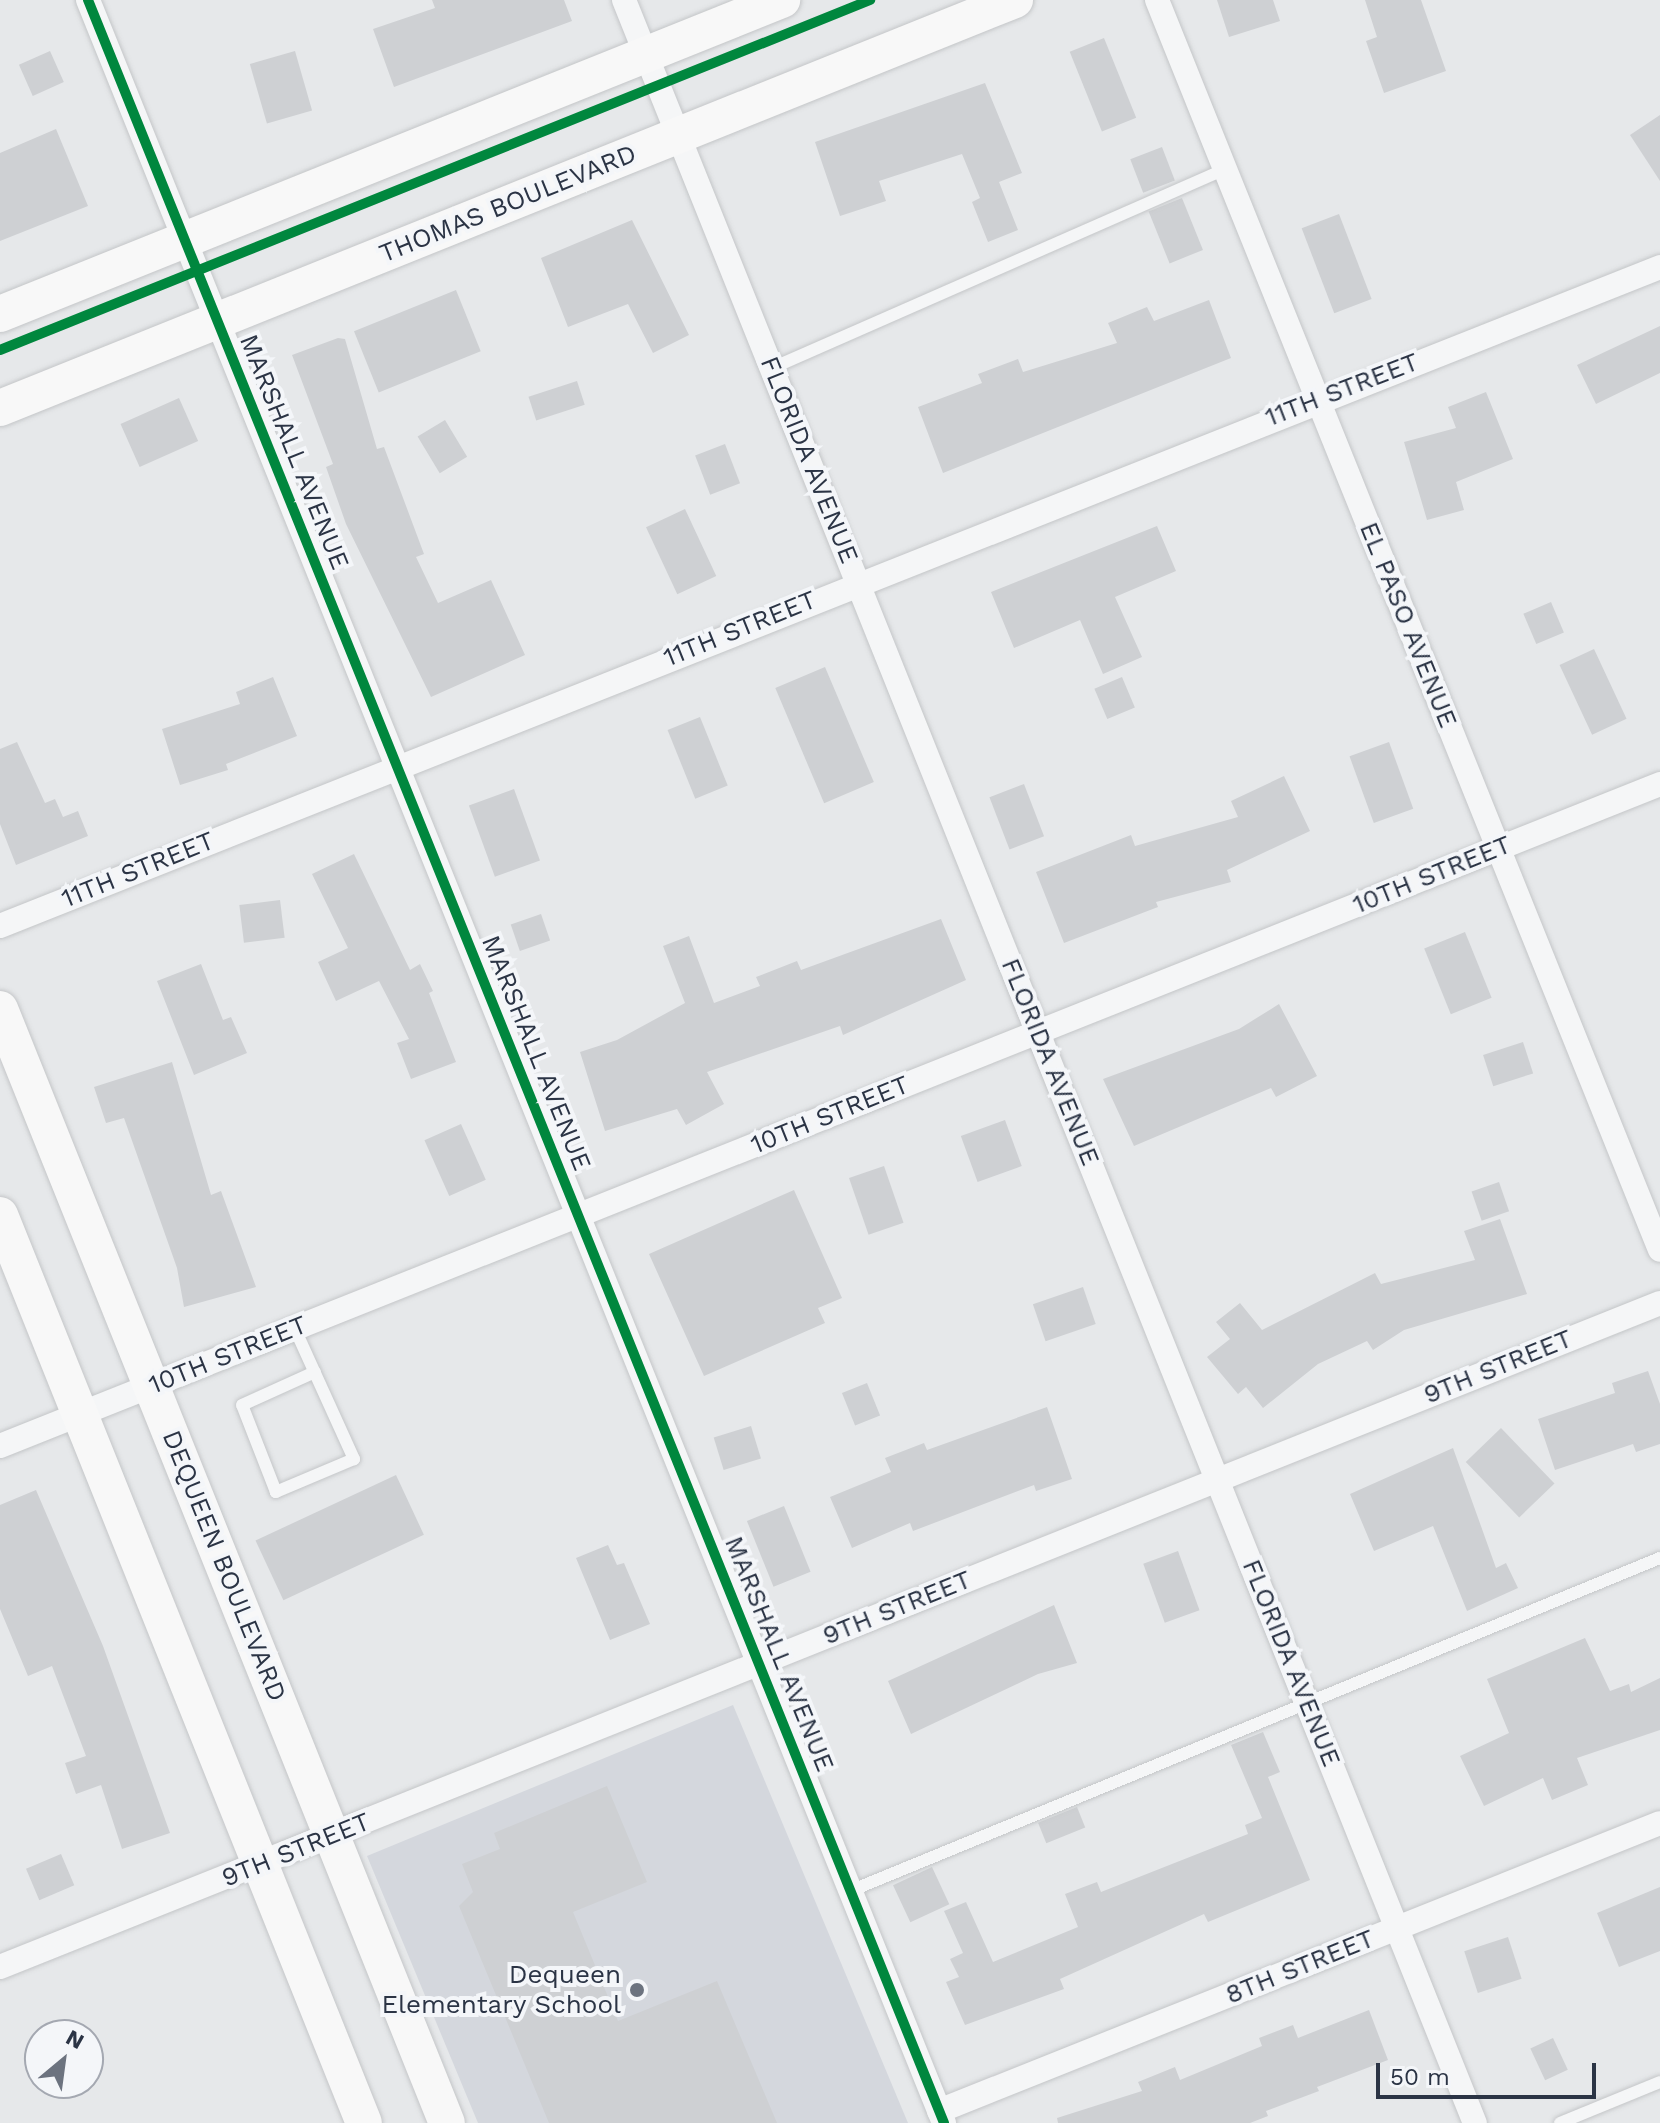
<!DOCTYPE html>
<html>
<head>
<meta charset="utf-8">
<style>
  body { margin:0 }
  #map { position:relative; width:1660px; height:2123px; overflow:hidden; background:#e6e8ea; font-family:"Work Sans",sans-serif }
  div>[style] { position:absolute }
  .built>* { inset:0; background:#d4d7dd }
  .building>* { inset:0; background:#ced0d3; transform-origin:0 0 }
  .roads { filter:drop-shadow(0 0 2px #c4c6c8) drop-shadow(0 0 2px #c4c6c8) }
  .lane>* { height:12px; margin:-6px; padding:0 6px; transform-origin:6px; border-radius:6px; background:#f5f6f7 }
  .street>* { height:24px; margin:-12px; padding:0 12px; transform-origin:12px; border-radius:12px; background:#f5f6f7 }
  .secondary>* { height:36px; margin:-18px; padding:0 18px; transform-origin:18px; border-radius:18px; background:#f8f8f8 }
  .cycleway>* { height:10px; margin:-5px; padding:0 5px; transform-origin:5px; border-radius:5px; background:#00873e }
  .dots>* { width:22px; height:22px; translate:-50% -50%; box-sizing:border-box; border:4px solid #f4f6f9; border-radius:50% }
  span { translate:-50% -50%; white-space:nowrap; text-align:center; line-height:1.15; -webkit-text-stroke:8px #f4f6f9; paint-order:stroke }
  .street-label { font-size:26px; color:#2b3445 }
  .poi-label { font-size:26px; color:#2b3445 }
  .right { translate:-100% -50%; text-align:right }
  .north { position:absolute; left:24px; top:2019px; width:80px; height:80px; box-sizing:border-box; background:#f4f6f9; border:2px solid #a4a8b1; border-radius:50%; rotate:29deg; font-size:22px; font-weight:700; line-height:32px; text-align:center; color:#2b3445 }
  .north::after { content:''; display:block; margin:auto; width:28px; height:36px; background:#6c737f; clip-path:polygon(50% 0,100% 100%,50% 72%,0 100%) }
  .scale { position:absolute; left:1376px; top:2063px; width:220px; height:36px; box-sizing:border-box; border:4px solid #2b3445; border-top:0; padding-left:10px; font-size:24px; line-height:28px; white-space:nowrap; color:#2b3445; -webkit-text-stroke:6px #f4f6f9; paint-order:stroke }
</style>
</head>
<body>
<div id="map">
  <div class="built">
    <i style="clip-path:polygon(733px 1705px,908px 2123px,478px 2123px,367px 1856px)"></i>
  </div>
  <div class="building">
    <i style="clip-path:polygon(432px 0,564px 0,572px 21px,394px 87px,373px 29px,435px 8px)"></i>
    <i style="clip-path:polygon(1217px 0,1273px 0,1280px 21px,1229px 37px)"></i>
    <i style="clip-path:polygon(1365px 0,1421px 0,1446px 71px,1384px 93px,1366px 41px,1377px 37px)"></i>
    <i style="left:1104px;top:38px;width:86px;height:37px;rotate:68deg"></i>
    <i style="left:50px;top:51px;width:34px;height:34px;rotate:66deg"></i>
    <i style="left:295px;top:51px;width:62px;height:47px;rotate:74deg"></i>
    <i style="clip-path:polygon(985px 83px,1022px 173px,999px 182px,1018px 230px,988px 242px,972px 202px,980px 198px,962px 154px,879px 181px,886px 201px,840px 216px,815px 142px)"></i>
    <i style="clip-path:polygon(1660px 115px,1660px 181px,1630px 135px)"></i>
    <i style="clip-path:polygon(56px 129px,88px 206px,0 241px,0 153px)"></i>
    <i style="left:1162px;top:147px;width:36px;height:34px;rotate:69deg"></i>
    <i style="left:1182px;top:198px;width:56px;height:36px;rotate:68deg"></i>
    <i style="left:1339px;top:214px;width:91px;height:40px;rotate:69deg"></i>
    <i style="clip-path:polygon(632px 220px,689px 335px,653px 353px,628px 304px,568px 327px,541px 258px)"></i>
    <i style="left:456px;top:290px;width:66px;height:110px;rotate:68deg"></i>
    <i style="clip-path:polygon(1209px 300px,1231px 358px,943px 473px,918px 407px,982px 383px,978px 374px,1018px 359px,1023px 372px,1117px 343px,1108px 323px,1147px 307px,1154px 321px)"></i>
    <i style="clip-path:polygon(1660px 326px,1660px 373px,1596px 404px,1577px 365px)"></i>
    <i style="clip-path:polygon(338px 338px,345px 339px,377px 449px,384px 447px,424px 554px,416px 557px,438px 603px,491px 580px,525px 655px,431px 697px,346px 524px,326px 467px,333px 464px,292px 355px)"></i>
    <i style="left:577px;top:381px;width:25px;height:51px;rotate:72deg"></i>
    <i style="clip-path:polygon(1486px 392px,1513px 459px,1456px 482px,1464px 510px,1427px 520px,1404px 442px,1456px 428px,1448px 407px)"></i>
    <i style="left:179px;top:398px;width:47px;height:64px;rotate:66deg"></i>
    <i style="left:445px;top:420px;width:43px;height:32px;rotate:59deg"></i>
    <i style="left:725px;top:444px;width:42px;height:32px;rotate:69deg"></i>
    <i style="left:685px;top:509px;width:74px;height:43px;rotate:65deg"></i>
    <i style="clip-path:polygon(1157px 526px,1176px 571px,1115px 597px,1142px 657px,1103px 674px,1080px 620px,1014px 648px,991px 592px)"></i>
    <i style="left:1551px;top:602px;width:33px;height:30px;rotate:67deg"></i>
    <i style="left:1594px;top:649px;width:77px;height:38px;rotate:65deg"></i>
    <i style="left:825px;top:667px;width:125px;height:54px;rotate:67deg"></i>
    <i style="clip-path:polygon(273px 677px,297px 736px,226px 764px,228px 770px,180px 785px,162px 729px,240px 704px,236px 692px)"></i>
    <i style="left:1122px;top:677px;width:33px;height:30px;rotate:67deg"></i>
    <i style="left:700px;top:717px;width:74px;height:35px;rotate:68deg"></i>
    <i style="clip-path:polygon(17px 742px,45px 803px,55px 799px,63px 817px,78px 811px,88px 836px,16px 865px,0 824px,0 749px)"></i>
    <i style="left:1389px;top:742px;width:71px;height:42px;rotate:70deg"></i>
    <i style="clip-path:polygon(1284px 776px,1310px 831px,1227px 870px,1231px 882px,1156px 902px,1158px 907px,1064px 943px,1036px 872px,1131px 835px,1135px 846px,1238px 817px,1231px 801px)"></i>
    <i style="left:1024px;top:784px;width:56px;height:37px;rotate:69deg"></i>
    <i style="left:514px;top:789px;width:76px;height:48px;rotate:70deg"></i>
    <i style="clip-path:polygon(354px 854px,410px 970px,420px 964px,433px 991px,429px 993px,456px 1062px,411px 1079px,397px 1043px,409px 1039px,379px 981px,336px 1001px,318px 962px,348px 948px,312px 874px)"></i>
    <i style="left:280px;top:900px;width:38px;height:41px;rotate:83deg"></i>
    <i style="left:541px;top:914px;width:28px;height:32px;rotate:71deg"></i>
    <i style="clip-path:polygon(941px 919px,966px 980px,843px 1035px,840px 1026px,707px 1072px,724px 1104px,686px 1125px,677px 1109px,605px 1131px,580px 1052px,617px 1040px,685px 1003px,663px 946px,689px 936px,714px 1003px,760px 986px,756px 977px,797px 961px,801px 970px)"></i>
    <i style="left:1465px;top:932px;width:71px;height:44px;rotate:68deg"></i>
    <i style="clip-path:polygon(201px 964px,223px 1020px,231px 1017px,247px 1053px,194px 1075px,157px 981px)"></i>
    <i style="clip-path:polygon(1279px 1004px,1317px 1076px,1276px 1097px,1271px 1088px,1134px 1146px,1103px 1079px,1239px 1029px)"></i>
    <i style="left:1523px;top:1042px;width:33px;height:42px;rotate:72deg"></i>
    <i style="clip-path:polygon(172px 1062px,211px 1195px,221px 1191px,256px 1287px,184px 1307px,177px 1268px,124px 1118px,106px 1123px,94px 1087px)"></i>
    <i style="left:1005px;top:1120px;width:49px;height:47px;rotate:70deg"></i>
    <i style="left:461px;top:1124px;width:61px;height:40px;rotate:66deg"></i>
    <i style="left:884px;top:1166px;width:60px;height:37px;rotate:71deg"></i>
    <i style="left:1499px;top:1182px;width:31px;height:29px;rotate:71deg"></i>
    <i style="clip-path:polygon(794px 1190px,842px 1298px,818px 1308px,825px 1323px,704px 1376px,649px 1254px)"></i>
    <i style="clip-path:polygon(1500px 1219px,1527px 1294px,1404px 1330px,1373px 1350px,1367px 1341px,1318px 1364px,1263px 1408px,1246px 1387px,1238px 1394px,1207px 1357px,1230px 1339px,1216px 1322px,1240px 1303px,1262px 1330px,1375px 1273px,1381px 1284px,1475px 1260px,1464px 1231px)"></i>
    <i style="left:1083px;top:1287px;width:39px;height:53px;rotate:71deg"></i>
    <i style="clip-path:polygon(1648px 1371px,1660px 1404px,1660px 1444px,1636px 1452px,1633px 1444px,1555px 1470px,1538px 1419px,1615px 1393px,1612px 1383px)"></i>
    <i style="left:867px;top:1383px;width:35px;height:27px;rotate:68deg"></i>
    <i style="clip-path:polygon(1047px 1407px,1072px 1479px,1036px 1491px,1034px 1485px,913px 1531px,910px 1523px,852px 1548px,830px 1497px,891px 1472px,885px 1458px,924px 1443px,927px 1450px)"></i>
    <i style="left:751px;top:1426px;width:34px;height:39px;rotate:73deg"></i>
    <i style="left:1501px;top:1428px;width:77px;height:49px;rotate:46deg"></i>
    <i style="clip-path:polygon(1453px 1448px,1496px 1568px,1506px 1563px,1518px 1588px,1467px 1611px,1433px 1526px,1374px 1551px,1350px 1494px)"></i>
    <i style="left:396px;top:1475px;width:66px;height:155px;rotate:65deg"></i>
    <i style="clip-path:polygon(36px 1490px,103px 1646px,170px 1833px,122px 1849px,101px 1785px,76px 1794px,65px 1763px,86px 1756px,52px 1666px,28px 1676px,0 1609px,0 1505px)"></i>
    <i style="left:784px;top:1506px;width:71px;height:40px;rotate:68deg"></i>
    <i style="clip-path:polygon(608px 1545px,617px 1565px,624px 1563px,650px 1624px,610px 1640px,576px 1558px)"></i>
    <i style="left:1178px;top:1551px;width:63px;height:37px;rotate:70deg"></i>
    <i style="clip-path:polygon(1054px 1605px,1077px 1663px,1038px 1674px,911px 1734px,888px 1681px)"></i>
    <i style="clip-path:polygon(1585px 1638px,1610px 1691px,1629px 1684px,1631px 1692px,1660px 1678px,1660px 1730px,1577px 1758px,1588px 1785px,1552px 1800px,1543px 1778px,1484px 1806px,1460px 1756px,1509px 1733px,1487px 1679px)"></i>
    <i style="clip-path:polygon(1263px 1732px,1280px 1772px,1268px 1777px,1310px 1880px,1208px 1922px,1204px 1914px,1060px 1979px,1064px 1989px,965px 2025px,946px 1982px,959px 1977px,950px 1959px,963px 1953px,944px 1911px,966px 1902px,993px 1962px,1078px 1927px,1065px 1894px,1097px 1882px,1101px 1892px,1248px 1834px,1245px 1825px,1262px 1818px,1231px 1745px)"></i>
    <i style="clip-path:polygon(607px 1786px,647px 1882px,573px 1912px,618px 2021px,717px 1981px,777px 2123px,549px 2123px,459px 1906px,473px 1892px,462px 1864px,500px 1849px,494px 1833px)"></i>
    <i style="left:1077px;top:1807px;width:22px;height:42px;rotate:68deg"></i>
    <i style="left:61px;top:1854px;width:34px;height:38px;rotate:67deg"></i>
    <i style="left:932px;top:1867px;width:41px;height:43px;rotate:65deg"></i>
    <i style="clip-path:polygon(1660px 1887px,1660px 1951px,1619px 1967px,1597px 1913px)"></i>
    <i style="left:1508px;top:1937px;width:44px;height:46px;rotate:72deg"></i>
    <i style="clip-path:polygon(1369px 2010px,1388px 2060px,1317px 2087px,1319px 2091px,1266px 2111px,1268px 2116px,1250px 2123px,1058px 2123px,1057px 2118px,1142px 2091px,1138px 2082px,1175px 2067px,1180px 2080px,1262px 2046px,1259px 2038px,1293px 2025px,1298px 2038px)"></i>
    <i style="left:1553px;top:2038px;width:35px;height:25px;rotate:65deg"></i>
  </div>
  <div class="roads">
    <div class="lane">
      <i style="left:772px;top:368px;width:495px;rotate:-23.7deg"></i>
      <i style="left:295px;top:1329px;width:143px;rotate:65.6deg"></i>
      <i style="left:354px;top:1459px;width:85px;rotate:157.1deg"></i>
      <i style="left:276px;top:1492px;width:93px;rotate:-111.3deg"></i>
      <i style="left:242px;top:1405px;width:80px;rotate:-24.3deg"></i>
      <i style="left:850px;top:1891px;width:876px;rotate:-22.35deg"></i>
      <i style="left:1560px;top:2123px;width:108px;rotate:-22.3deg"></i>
    </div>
    <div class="street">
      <i style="left:88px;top:0;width:2289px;rotate:68.04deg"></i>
      <i style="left:624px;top:0;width:2287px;rotate:68.16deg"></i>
      <i style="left:1157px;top:0;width:1347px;rotate:68.08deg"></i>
      <i style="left:0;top:926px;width:1786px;rotate:-21.65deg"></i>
      <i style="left:0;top:1446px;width:1787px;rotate:-21.74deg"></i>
      <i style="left:0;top:1967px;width:1788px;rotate:-21.8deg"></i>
      <i style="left:939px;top:2111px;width:776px;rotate:-21.77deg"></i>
    </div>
    <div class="secondary">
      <i style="left:0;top:314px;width:843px;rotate:-21.88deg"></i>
      <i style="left:0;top:408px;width:1094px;rotate:-21.9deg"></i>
      <i style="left:0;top:1009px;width:1200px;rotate:68.14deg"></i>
      <i style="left:0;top:1215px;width:978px;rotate:68.16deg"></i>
    </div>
  </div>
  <div class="cycleway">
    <i style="left:88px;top:0;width:2289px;rotate:68.04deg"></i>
    <i style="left:0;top:350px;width:938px;rotate:-21.91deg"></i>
  </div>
  <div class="dots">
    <i style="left:637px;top:1990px;background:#6c737f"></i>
  </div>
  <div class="street-label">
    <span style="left:508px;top:204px;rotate:-22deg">THOMAS BOULEVARD</span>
    <span style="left:1342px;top:390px;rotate:-21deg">11TH STREET</span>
    <span style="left:294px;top:452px;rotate:68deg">MARSHALL AVENUE</span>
    <span style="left:809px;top:460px;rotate:68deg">FLORIDA AVENUE</span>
    <span style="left:1408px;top:625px;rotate:68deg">EL PASO AVENUE</span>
    <span style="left:740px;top:629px;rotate:-22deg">11TH STREET</span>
    <span style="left:138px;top:870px;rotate:-22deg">11TH STREET</span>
    <span style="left:1432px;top:875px;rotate:-22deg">10TH STREET</span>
    <span style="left:536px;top:1053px;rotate:68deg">MARSHALL AVENUE</span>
    <span style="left:1050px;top:1062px;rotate:68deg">FLORIDA AVENUE</span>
    <span style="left:830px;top:1115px;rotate:-22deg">10TH STREET</span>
    <span style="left:228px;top:1355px;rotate:-22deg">10TH STREET</span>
    <span style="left:1498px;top:1367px;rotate:-22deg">9TH STREET</span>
    <span style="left:224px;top:1566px;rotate:68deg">DEQUEEN BOULEVARD</span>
    <span style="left:897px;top:1608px;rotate:-22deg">9TH STREET</span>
    <span style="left:779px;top:1654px;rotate:68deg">MARSHALL AVENUE</span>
    <span style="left:1291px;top:1663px;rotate:68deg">FLORIDA AVENUE</span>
    <span style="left:296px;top:1850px;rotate:-22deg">9TH STREET</span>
    <span style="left:1300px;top:1967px;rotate:-22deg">8TH STREET</span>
  </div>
  <div class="poi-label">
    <span class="right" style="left:621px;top:1990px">Dequeen<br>Elementary School</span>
  </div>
  <div class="north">N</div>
  <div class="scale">50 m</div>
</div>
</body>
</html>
